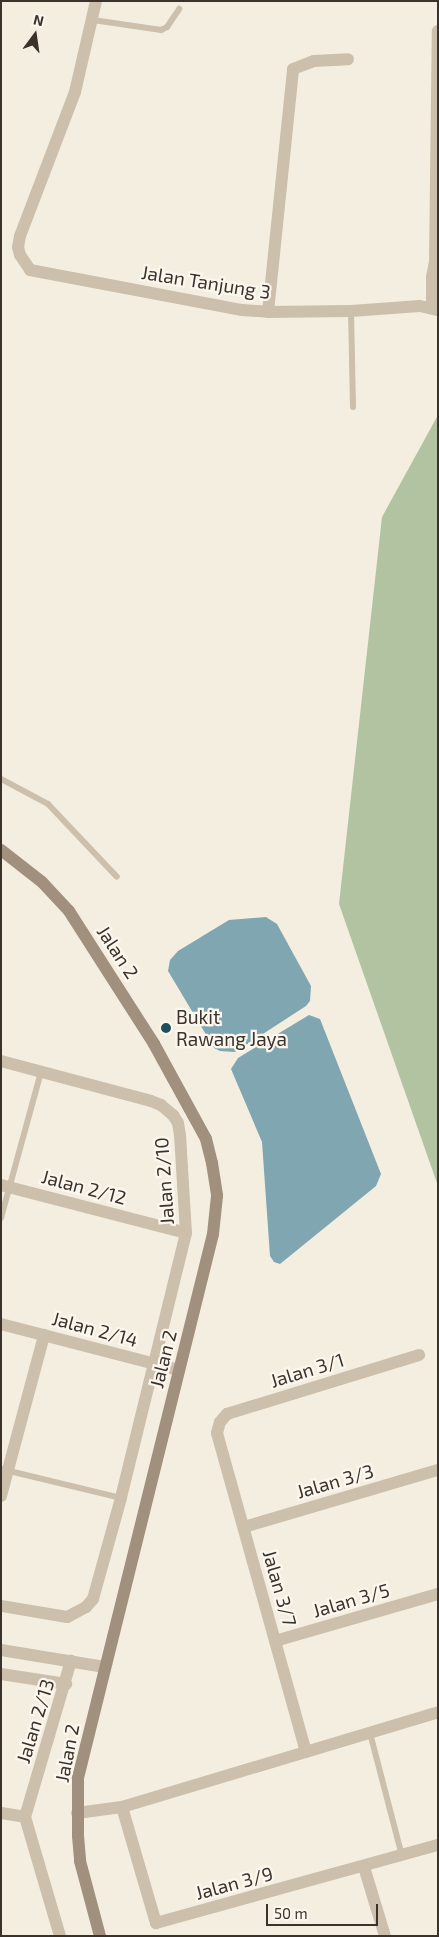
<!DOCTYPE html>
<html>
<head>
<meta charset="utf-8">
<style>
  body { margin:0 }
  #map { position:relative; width:439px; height:1937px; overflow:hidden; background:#f4eee1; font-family:"Exo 2",sans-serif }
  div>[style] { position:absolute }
  .green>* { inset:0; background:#b1c3a0 }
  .water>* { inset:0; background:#7fa6b1 }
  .lane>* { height:6px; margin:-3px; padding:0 3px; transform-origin:3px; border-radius:3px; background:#ccc0ac }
  .street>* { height:12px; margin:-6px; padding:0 6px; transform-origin:6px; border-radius:6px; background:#ccc0ac }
  .secondary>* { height:12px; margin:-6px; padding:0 6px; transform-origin:6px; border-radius:6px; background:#a0907d }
  .dots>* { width:14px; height:14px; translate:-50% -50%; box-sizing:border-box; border:2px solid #fbf7ee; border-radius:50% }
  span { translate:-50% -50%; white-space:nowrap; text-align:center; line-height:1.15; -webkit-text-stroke:4.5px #fbf7ee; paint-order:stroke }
  .street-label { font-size:19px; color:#3a322b }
  .poi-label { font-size:19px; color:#3a322b }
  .left { translate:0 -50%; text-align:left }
  .frame { position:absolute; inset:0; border:2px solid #3a322b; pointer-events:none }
  .north { position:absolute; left:10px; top:10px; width:50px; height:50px; -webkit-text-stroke:4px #fbf7ee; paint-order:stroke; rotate:14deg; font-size:14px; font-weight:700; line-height:20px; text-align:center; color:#3a322b }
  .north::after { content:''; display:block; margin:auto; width:18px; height:22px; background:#3a322b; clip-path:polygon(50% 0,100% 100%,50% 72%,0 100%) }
  .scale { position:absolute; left:266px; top:1904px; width:112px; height:22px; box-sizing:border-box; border:2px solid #3a322b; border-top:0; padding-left:6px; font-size:15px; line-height:18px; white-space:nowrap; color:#3a322b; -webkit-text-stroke:4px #fbf7ee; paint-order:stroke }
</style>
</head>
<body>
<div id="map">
  <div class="green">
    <i style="clip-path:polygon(438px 415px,438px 1186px,339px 904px,382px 517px)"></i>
  </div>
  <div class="water">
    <i style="clip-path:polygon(266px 917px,277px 924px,311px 986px,310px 1001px,306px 1006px,235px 1052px,220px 1051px,214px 1048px,168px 971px,170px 960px,178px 951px,229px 920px)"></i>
    <i style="clip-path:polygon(309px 1015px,320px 1019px,381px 1174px,376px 1186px,280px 1264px,274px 1262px,270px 1256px,262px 1142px,231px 1069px,238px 1058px)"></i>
  </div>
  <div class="lane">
    <i style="left:93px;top:20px;width:69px;rotate:8.4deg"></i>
    <i style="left:161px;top:30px;width:7px;rotate:-27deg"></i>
    <i style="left:167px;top:27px;width:22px;rotate:-56deg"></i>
    <i style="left:351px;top:311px;width:96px;rotate:88.8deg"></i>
    <i style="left:1px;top:779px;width:53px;rotate:28deg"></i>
    <i style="left:48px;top:804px;width:100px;rotate:46.6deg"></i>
    <i style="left:1px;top:1218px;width:151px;rotate:-74.7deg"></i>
    <i style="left:1px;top:1469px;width:123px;rotate:13.6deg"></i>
    <i style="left:370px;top:1733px;width:127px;rotate:75.4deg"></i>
  </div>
  <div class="street">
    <i style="left:96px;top:1px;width:93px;rotate:103deg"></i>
    <i style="left:75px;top:92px;width:154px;rotate:110.9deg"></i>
    <i style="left:20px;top:236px;width:11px;rotate:100deg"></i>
    <i style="left:18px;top:247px;width:8px;rotate:76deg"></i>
    <i style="left:20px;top:255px;width:18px;rotate:56deg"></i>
    <i style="left:30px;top:270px;width:216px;rotate:10.7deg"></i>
    <i style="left:242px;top:310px;width:26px;rotate:4deg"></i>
    <i style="left:268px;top:312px;width:83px;rotate:-0.7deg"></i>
    <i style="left:351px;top:311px;width:69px;rotate:-4.1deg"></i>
    <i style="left:420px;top:306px;width:18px;rotate:13deg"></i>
    <i style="left:432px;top:308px;width:31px;rotate:-90deg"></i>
    <i style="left:432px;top:277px;width:16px;rotate:-79deg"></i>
    <i style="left:435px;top:261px;width:230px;rotate:-89.3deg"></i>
    <i style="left:268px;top:312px;width:244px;rotate:-84.1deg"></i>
    <i style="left:293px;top:69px;width:22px;rotate:-21deg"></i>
    <i style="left:314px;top:61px;width:34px;rotate:-3deg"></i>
    <i style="left:1px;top:1061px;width:155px;rotate:14.9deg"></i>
    <i style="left:151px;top:1101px;width:11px;rotate:22deg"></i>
    <i style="left:161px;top:1105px;width:16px;rotate:40deg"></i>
    <i style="left:173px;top:1115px;width:9px;rotate:58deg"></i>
    <i style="left:178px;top:1123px;width:12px;rotate:81deg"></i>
    <i style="left:180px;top:1135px;width:98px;rotate:86.5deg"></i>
    <i style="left:186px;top:1233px;width:273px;rotate:103.8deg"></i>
    <i style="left:121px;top:1498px;width:105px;rotate:105.5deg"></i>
    <i style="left:93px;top:1599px;width:11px;rotate:131deg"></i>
    <i style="left:86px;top:1607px;width:21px;rotate:152deg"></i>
    <i style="left:67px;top:1617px;width:67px;rotate:-170.5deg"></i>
    <i style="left:1px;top:1185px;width:191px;rotate:14.5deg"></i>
    <i style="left:1px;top:1324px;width:184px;rotate:14.5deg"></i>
    <i style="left:1px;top:1496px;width:167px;rotate:-75deg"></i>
    <i style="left:244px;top:1527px;width:202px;rotate:-16.4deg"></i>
    <i style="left:275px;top:1641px;width:170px;rotate:-16.1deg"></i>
    <i style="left:1px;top:1650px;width:105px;rotate:9.3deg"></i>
    <i style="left:1px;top:1674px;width:66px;rotate:8.7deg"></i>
    <i style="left:306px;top:1752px;width:331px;rotate:-105.6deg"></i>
    <i style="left:217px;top:1433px;width:11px;rotate:-75deg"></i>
    <i style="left:220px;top:1422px;width:11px;rotate:-49deg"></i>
    <i style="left:227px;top:1414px;width:201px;rotate:-17.1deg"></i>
    <i style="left:122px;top:1807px;width:121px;rotate:73.7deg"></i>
    <i style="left:156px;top:1923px;width:293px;rotate:-15.5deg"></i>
    <i style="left:1px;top:1813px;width:24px;rotate:9deg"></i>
    <i style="left:77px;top:1813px;width:45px;rotate:-7.6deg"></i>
    <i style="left:122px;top:1807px;width:330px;rotate:-16.7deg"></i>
    <i style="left:364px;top:1867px;width:72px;rotate:73.1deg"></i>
    <i style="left:60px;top:1936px;width:124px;rotate:-106.4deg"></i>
    <i style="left:25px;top:1817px;width:163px;rotate:-73.6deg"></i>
  </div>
  <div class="secondary">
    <i style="left:1px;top:850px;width:52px;rotate:38deg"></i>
    <i style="left:42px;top:882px;width:40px;rotate:47deg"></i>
    <i style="left:69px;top:911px;width:158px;rotate:57.4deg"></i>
    <i style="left:154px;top:1044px;width:108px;rotate:61.3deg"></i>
    <i style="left:206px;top:1139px;width:25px;rotate:76deg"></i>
    <i style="left:212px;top:1163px;width:33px;rotate:81deg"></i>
    <i style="left:217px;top:1196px;width:38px;rotate:96deg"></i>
    <i style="left:213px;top:1234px;width:561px;rotate:103.94deg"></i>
    <i style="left:78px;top:1778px;width:58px;rotate:90deg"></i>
    <i style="left:78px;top:1836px;width:25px;rotate:85deg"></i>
    <i style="left:80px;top:1861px;width:78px;rotate:75.1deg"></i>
  </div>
  <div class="dots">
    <i style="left:166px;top:1028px;background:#1f4e5d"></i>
  </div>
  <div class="street-label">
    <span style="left:206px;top:282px;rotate:9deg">Jalan Tanjung 3</span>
    <span style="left:118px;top:952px;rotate:57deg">Jalan 2</span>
    <span style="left:164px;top:1181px;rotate:-94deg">Jalan 2/10</span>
    <span style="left:84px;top:1187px;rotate:15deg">Jalan 2/12</span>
    <span style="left:95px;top:1329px;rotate:15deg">Jalan 2/14</span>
    <span style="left:163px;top:1359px;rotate:-76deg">Jalan 2</span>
    <span style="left:307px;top:1370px;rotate:-17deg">Jalan 3/1</span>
    <span style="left:335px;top:1481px;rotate:-16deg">Jalan 3/3</span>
    <span style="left:280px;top:1588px;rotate:74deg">Jalan 3/7</span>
    <span style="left:351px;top:1600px;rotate:-16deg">Jalan 3/5</span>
    <span style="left:35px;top:1721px;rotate:-73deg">Jalan 2/13</span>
    <span style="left:67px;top:1753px;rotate:-79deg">Jalan 2</span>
    <span style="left:234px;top:1883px;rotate:-15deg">Jalan 3/9</span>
  </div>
  <div class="poi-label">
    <span class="left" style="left:176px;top:1028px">Bukit<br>Rawang Jaya</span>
  </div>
  <div class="frame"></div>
  <div class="north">N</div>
  <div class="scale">50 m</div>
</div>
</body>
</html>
